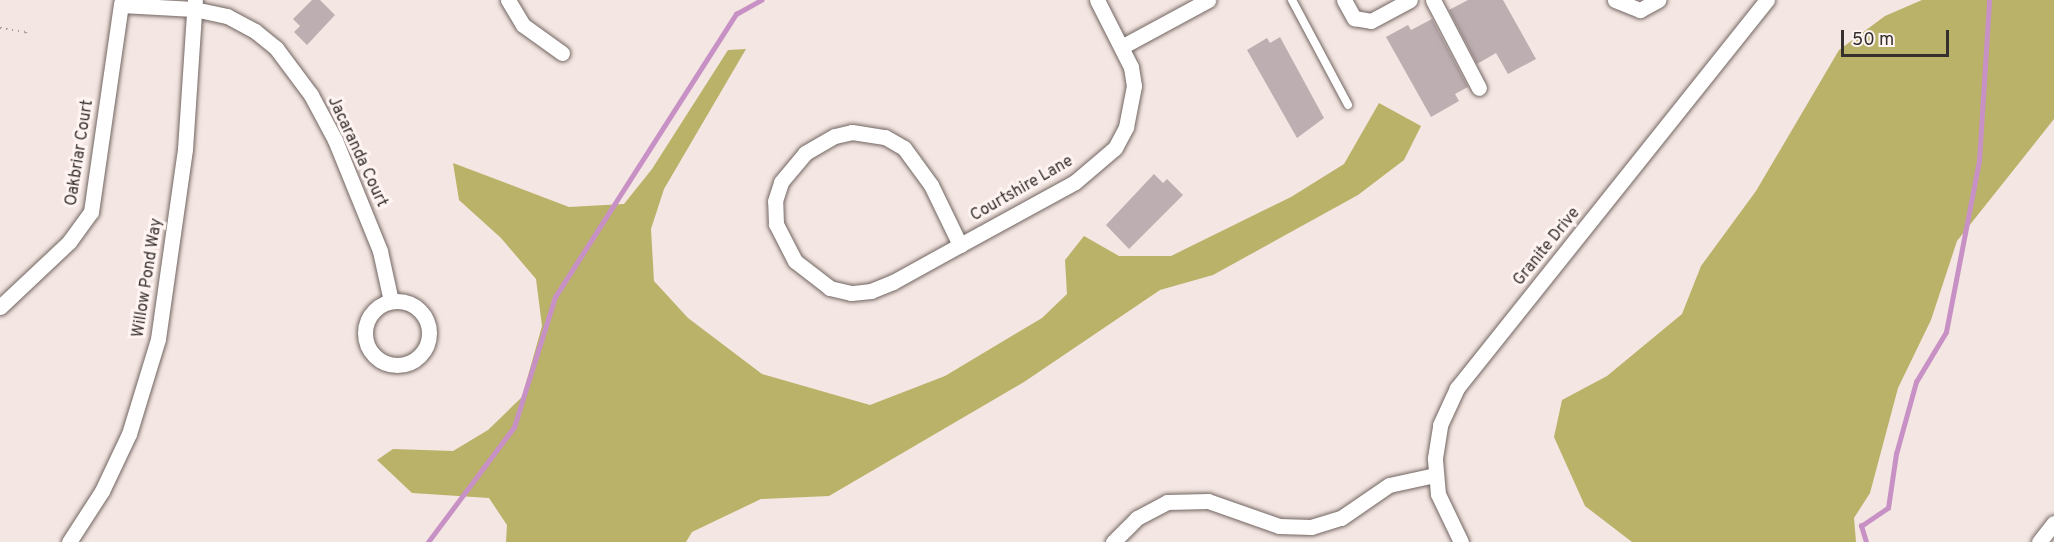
<!DOCTYPE html>
<html>
<head>
<meta charset="utf-8">
<style>
  body { margin:0 }
  #map { position:relative; width:2054px; height:542px; overflow:hidden; background:#f4e6e2; font-family:Overpass,sans-serif }
  div>[style] { position:absolute }
  .forest>* { inset:0; background:#bab268 }
  .stream>* { height:4.5px; margin:-2.25px; padding:0 2.25px; transform-origin:2.25px; border-radius:2.25px; background:#c891c5 }
  .building>* { inset:0; background:#bcaeb1 }
  .path>* { height:2px; margin-top:-1px; transform-origin:0; background:repeating-linear-gradient(90deg,#a39996 0 1.5px,transparent 0 6px) }
  .roads { filter:drop-shadow(0 0 2px #716561) drop-shadow(0 0 2px #716561) }
  .service>* { height:8px; margin:-4px; padding:0 4px; transform-origin:4px; border-radius:4px; background:#fff }
  .minor>* { height:15px; margin:-7.5px; padding:0 7.5px; transform-origin:7.5px; border-radius:7.5px; background:#fff }
  .minor>.ring { margin:-7.5px; padding:0; box-sizing:content-box; background:none; border:15px solid #fff; border-radius:50% }
  span { translate:-50% -50%; white-space:nowrap; text-align:center; line-height:1.15; -webkit-text-stroke:6px #fff4f1; paint-order:stroke }
  .street-label { font-size:16px; color:#35302e }
  .scale { position:absolute; left:1841px; top:30px; width:108px; height:27px; box-sizing:border-box; border:3px solid #35302e; border-top:0; padding-left:8px; font-size:18px; line-height:21px; white-space:nowrap; color:#35302e; -webkit-text-stroke:4px #fff4f1; paint-order:stroke }
</style>
</head>
<body>
<div id="map">
  <div class="forest">
    <i style="clip-path:polygon(1922px 0,2054px 0,2054px 119px,1957px 241px,1931px 320px,1898px 388px,1870px 493px,1854px 518px,1856px 542px,1632px 542px,1585px 506px,1554px 437px,1562px 400px,1607px 376px,1682px 314px,1701px 266px,1756px 191px,1839px 50px,1885px 16px)"></i>
    <i style="clip-path:polygon(746px 49px,664px 189px,651px 229px,654px 281px,688px 318px,762px 374px,870px 405px,945px 376px,1042px 318px,1067px 294px,1065px 260px,1084px 236px,1119px 256px,1171px 256px,1291px 197px,1344px 164px,1379px 103px,1421px 126px,1404px 160px,1358px 195px,1213px 275px,1160px 290px,1024px 382px,829px 496px,761px 499px,692px 532px,686px 542px,506px 542px,507px 525px,489px 498px,412px 493px,377px 460px,393px 449px,453px 451px,488px 430px,522px 397px,542px 326px,536px 279px,501px 238px,459px 200px,453px 163px,569px 207px,624px 204px,652px 169px,728px 50px)"></i>
  </div>
  <div class="stream">
    <i style="left:428px;top:542px;width:144px;rotate:-53.2deg"></i>
    <i style="left:514px;top:427px;width:136px;rotate:-72.5deg"></i>
    <i style="left:555px;top:297px;width:336px;rotate:-57.4deg"></i>
    <i style="left:736px;top:14px;width:29px;rotate:-29deg"></i>
    <i style="left:1866px;top:542px;width:17px;rotate:-107deg"></i>
    <i style="left:1861px;top:526px;width:32px;rotate:-34deg"></i>
    <i style="left:1888px;top:508px;width:55px;rotate:-81.6deg"></i>
    <i style="left:1896px;top:454px;width:75px;rotate:-74.5deg"></i>
    <i style="left:1916px;top:382px;width:58px;rotate:-59deg"></i>
    <i style="left:1946px;top:332px;width:174px;rotate:-79.1deg"></i>
    <i style="left:1979px;top:161px;width:161px;rotate:-86.4deg"></i>
  </div>
  <div class="building">
    <i style="clip-path:polygon(312px 0,320px 0,335px 15px,307px 45px,294px 32px,300px 26px,293px 19px)"></i>
    <i style="clip-path:polygon(1468px 0,1503px 0,1536px 59px,1508px 74px,1496px 53px,1477px 64px,1449px 10px)"></i>
    <i style="clip-path:polygon(1432px 19px,1468px 87px,1455px 94px,1459px 101px,1431px 117px,1386px 37px,1408px 25px,1411px 30px)"></i>
    <i style="clip-path:polygon(1280px 37px,1324px 118px,1297px 138px,1247px 50px,1267px 38px,1270px 43px)"></i>
    <i style="clip-path:polygon(1154px 174px,1163px 183px,1167px 179px,1183px 195px,1129px 249px,1106px 225px)"></i>
  </div>
  <div class="path">
    <i style="left:0;top:28px;width:26px;rotate:9deg"></i>
    <i style="left:26px;top:32px;width:3px;rotate:72deg"></i>
  </div>
  <div class="roads">
    <div class="service">
      <i style="left:1292px;top:0;width:119px;rotate:61.9deg"></i>
    </div>
    <div class="minor">
      <i style="left:122px;top:0;width:5px;rotate:101deg"></i>
      <i style="left:121px;top:5px;width:73px;rotate:3.1deg"></i>
      <i style="left:194px;top:9px;width:34px;rotate:12deg"></i>
      <i style="left:227px;top:16px;width:32px;rotate:28deg"></i>
      <i style="left:255px;top:31px;width:27px;rotate:39deg"></i>
      <i style="left:276px;top:48px;width:59px;rotate:53.3deg"></i>
      <i style="left:311px;top:95px;width:51px;rotate:61.9deg"></i>
      <i style="left:335px;top:140px;width:120px;rotate:67.9deg"></i>
      <i style="left:380px;top:251px;width:51px;rotate:77.6deg"></i>
      <i style="left:508px;top:0;width:29px;rotate:59deg"></i>
      <i style="left:523px;top:25px;width:48px;rotate:35.7deg"></i>
      <i style="left:1344px;top:0;width:21px;rotate:61deg"></i>
      <i style="left:1354px;top:18px;width:17px;rotate:10deg"></i>
      <i style="left:1371px;top:21px;width:44px;rotate:-28.3deg"></i>
      <i style="left:1433px;top:0;width:99px;rotate:62.4deg"></i>
      <i style="left:1615px;top:0;width:27px;rotate:22deg"></i>
      <i style="left:1640px;top:10px;width:21px;rotate:-29deg"></i>
      <i style="left:1123px;top:46px;width:97px;rotate:-28.4deg"></i>
      <i style="left:852px;top:132px;width:33px;rotate:9deg"></i>
      <i style="left:885px;top:137px;width:22px;rotate:30deg"></i>
      <i style="left:904px;top:148px;width:46px;rotate:53.9deg"></i>
      <i style="left:931px;top:185px;width:67px;rotate:64.2deg"></i>
      <i style="left:960px;top:245px;width:77px;rotate:151.1deg"></i>
      <i style="left:893px;top:282px;width:24px;rotate:158deg"></i>
      <i style="left:871px;top:291px;width:20px;rotate:174deg"></i>
      <i style="left:851px;top:293px;width:22px;rotate:-167deg"></i>
      <i style="left:830px;top:288px;width:44px;rotate:-142.4deg"></i>
      <i style="left:795px;top:261px;width:42px;rotate:-117.2deg"></i>
      <i style="left:776px;top:224px;width:23px;rotate:-92deg"></i>
      <i style="left:775px;top:201px;width:20px;rotate:-72deg"></i>
      <i style="left:781px;top:182px;width:38px;rotate:-50deg"></i>
      <i style="left:805px;top:153px;width:34px;rotate:-30deg"></i>
      <i style="left:835px;top:136px;width:17px;rotate:-13deg"></i>
      <i style="left:960px;top:245px;width:131px;rotate:-28.7deg"></i>
      <i style="left:1075px;top:182px;width:52px;rotate:-40.4deg"></i>
      <i style="left:1115px;top:148px;width:24px;rotate:-62deg"></i>
      <i style="left:1126px;top:127px;width:42px;rotate:-79deg"></i>
      <i style="left:1134px;top:86px;width:19px;rotate:-99deg"></i>
      <i style="left:1131px;top:67px;width:75px;rotate:-116.9deg"></i>
      <i class="ring" style="left:365px;top:301px;width:49px;height:49px"></i>
      <i style="left:0;top:307px;width:95px;rotate:-43.3deg"></i>
      <i style="left:69px;top:242px;width:37px;rotate:-54deg"></i>
      <i style="left:91px;top:212px;width:209px;rotate:-81.8deg"></i>
      <i style="left:69px;top:542px;width:61px;rotate:-57.1deg"></i>
      <i style="left:102px;top:491px;width:63px;rotate:-64.7deg"></i>
      <i style="left:129px;top:434px;width:99px;rotate:-73deg"></i>
      <i style="left:158px;top:339px;width:192px;rotate:-81.9deg"></i>
      <i style="left:185px;top:149px;width:149px;rotate:-86.2deg"></i>
      <i style="left:1113px;top:542px;width:34px;rotate:-45deg"></i>
      <i style="left:1137px;top:518px;width:34px;rotate:-28deg"></i>
      <i style="left:1167px;top:502px;width:41px;rotate:-1.4deg"></i>
      <i style="left:1208px;top:501px;width:75px;rotate:19.4deg"></i>
      <i style="left:1279px;top:526px;width:32px;rotate:2deg"></i>
      <i style="left:1311px;top:527px;width:31px;rotate:-17deg"></i>
      <i style="left:1341px;top:518px;width:58px;rotate:-34.5deg"></i>
      <i style="left:1389px;top:485px;width:47px;rotate:-12.3deg"></i>
      <i style="left:1461px;top:542px;width:53px;rotate:-115.6deg"></i>
      <i style="left:1438px;top:494px;width:36px;rotate:-95deg"></i>
      <i style="left:1435px;top:458px;width:33px;rotate:-81deg"></i>
      <i style="left:1440px;top:425px;width:41px;rotate:-65.3deg"></i>
      <i style="left:1457px;top:388px;width:497px;rotate:-51.4deg"></i>
      <i style="left:2039px;top:542px;width:24px;rotate:-52deg"></i>
    </div>
  </div>
  <div class="street-label">
    <span style="left:357px;top:152px;rotate:65deg">Jacaranda Court</span>
    <span style="left:80px;top:153px;rotate:-81deg">Oakbriar Court</span>
    <span style="left:1022px;top:189px;rotate:-30deg">Courtshire Lane</span>
    <span style="left:1547px;top:247px;rotate:-51deg">Granite Drive</span>
    <span style="left:148px;top:278px;rotate:-81deg">Willow Pond Way</span>
  </div>
  <div class="scale">50 m</div>
</div>
</body>
</html>
